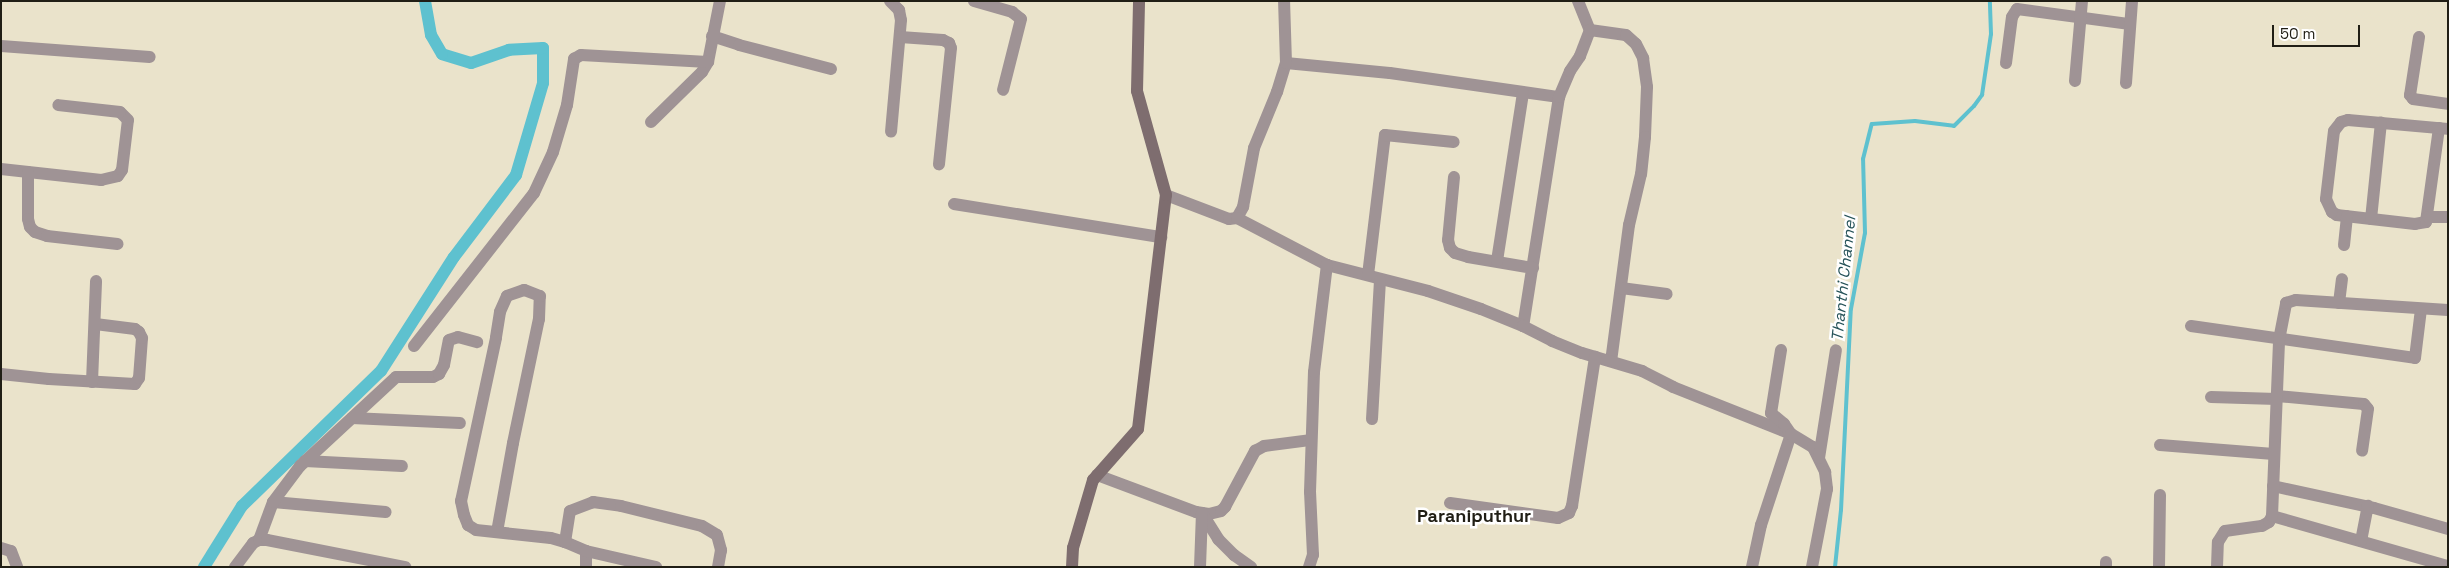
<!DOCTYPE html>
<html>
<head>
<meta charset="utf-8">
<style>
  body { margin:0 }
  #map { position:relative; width:2449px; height:568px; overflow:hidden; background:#eae3cb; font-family:"Space Grotesk",sans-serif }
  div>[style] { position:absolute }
  .stream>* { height:4px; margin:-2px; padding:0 2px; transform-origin:2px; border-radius:2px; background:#5ec1cf }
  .canal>* { height:12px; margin:-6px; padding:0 6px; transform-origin:6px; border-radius:6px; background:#5ec1cf }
  .street>* { height:12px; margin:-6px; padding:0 6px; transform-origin:6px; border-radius:6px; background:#9f9395 }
  .secondary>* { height:12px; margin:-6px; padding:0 6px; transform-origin:6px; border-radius:6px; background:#7e6d6f }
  span { translate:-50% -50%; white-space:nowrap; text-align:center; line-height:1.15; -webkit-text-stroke:5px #fff; paint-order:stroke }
  .water-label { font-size:16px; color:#255258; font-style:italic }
  .quarter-label { font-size:18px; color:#201e15; font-weight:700 }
  .frame { position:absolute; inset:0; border:2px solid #201e15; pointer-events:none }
  .scale { position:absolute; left:2272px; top:25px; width:88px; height:22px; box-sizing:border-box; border:2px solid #201e15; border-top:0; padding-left:6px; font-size:15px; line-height:18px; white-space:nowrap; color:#201e15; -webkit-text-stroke:4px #fff; paint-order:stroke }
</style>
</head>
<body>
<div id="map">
  <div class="stream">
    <i style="left:1835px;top:567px;width:57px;rotate:-84deg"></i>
    <i style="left:1841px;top:510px;width:201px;rotate:-87.2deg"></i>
    <i style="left:1851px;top:309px;width:77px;rotate:-79.6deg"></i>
    <i style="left:1865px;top:233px;width:74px;rotate:-91.5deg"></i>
    <i style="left:1863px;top:159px;width:36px;rotate:-76deg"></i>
    <i style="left:1872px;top:124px;width:43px;rotate:-4deg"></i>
    <i style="left:1915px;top:121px;width:39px;rotate:7deg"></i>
    <i style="left:1954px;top:126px;width:28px;rotate:-45deg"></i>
    <i style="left:1974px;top:106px;width:14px;rotate:-54deg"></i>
    <i style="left:1982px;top:95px;width:62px;rotate:-81.6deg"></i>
    <i style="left:1991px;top:34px;width:33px;rotate:-92deg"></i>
  </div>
  <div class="canal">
    <i style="left:204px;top:567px;width:72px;rotate:-58.1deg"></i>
    <i style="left:242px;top:506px;width:194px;rotate:-44.2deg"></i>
    <i style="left:381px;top:371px;width:135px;rotate:-57.4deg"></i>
    <i style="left:454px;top:257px;width:103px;rotate:-52.9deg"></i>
    <i style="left:516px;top:175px;width:96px;rotate:-73.6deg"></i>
    <i style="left:543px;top:83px;width:35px;rotate:-90deg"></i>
    <i style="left:543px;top:48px;width:34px;rotate:177deg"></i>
    <i style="left:509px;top:50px;width:40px;rotate:161.1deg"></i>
    <i style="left:471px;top:63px;width:30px;rotate:-163deg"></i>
    <i style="left:442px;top:54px;width:22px;rotate:-120deg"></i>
    <i style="left:431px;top:35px;width:35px;rotate:-100deg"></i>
  </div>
  <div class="street">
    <i style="left:890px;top:1px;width:13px;rotate:45deg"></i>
    <i style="left:899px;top:10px;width:10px;rotate:79deg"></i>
    <i style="left:901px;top:20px;width:112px;rotate:95.1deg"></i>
    <i style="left:974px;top:1px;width:40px;rotate:16deg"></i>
    <i style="left:1012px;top:12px;width:11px;rotate:38deg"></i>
    <i style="left:1021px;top:19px;width:73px;rotate:104.2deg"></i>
    <i style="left:1578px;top:1px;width:31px;rotate:68deg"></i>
    <i style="left:712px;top:36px;width:28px;rotate:18deg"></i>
    <i style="left:739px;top:45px;width:95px;rotate:14.6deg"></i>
    <i style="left:900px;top:37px;width:43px;rotate:4deg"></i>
    <i style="left:943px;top:40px;width:7px;rotate:27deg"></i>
    <i style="left:949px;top:43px;width:5px;rotate:68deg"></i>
    <i style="left:951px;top:48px;width:117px;rotate:95.9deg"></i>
    <i style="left:2419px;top:37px;width:59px;rotate:98.8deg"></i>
    <i style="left:2410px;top:95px;width:5px;rotate:53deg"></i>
    <i style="left:2413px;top:99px;width:35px;rotate:8deg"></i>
    <i style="left:1px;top:46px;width:149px;rotate:4.2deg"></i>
    <i style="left:1286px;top:63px;width:104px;rotate:5.5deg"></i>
    <i style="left:1390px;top:73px;width:171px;rotate:8.1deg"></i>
    <i style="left:1559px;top:97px;width:232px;rotate:98.9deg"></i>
    <i style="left:2006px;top:63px;width:46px;rotate:-82.6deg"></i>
    <i style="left:2012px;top:17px;width:9px;rotate:-58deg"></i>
    <i style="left:2017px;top:9px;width:114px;rotate:7.6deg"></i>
    <i style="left:2075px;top:81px;width:80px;rotate:-85deg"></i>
    <i style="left:2126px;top:83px;width:82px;rotate:-85.8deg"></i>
    <i style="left:1559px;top:97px;width:28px;rotate:-67deg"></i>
    <i style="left:1570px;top:71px;width:18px;rotate:-56deg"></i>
    <i style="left:1580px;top:56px;width:28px;rotate:-69deg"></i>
    <i style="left:1590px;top:30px;width:36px;rotate:8deg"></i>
    <i style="left:1626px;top:35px;width:13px;rotate:42deg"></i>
    <i style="left:1636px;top:44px;width:16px;rotate:63deg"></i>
    <i style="left:1643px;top:58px;width:29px;rotate:82deg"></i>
    <i style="left:1647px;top:87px;width:50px;rotate:92.3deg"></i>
    <i style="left:1645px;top:137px;width:37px;rotate:96deg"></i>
    <i style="left:1641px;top:174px;width:52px;rotate:103.2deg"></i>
    <i style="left:1629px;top:225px;width:137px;rotate:97.5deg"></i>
    <i style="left:651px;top:122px;width:71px;rotate:-44.4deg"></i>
    <i style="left:702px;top:72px;width:12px;rotate:-59deg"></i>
    <i style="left:708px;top:62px;width:62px;rotate:-78.9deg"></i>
    <i style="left:2439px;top:128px;width:95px;rotate:97.9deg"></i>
    <i style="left:2426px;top:222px;width:11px;rotate:170deg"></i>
    <i style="left:2415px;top:224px;width:79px;rotate:-173.4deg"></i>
    <i style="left:2337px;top:215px;width:6px;rotate:-149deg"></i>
    <i style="left:2332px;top:212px;width:14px;rotate:-115deg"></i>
    <i style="left:2326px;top:199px;width:68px;rotate:-83.3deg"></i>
    <i style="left:2334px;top:131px;width:11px;rotate:-52deg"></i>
    <i style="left:2341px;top:122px;width:7px;rotate:-16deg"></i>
    <i style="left:2348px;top:120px;width:100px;rotate:5.1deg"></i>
    <i style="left:1px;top:169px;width:101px;rotate:6.3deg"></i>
    <i style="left:101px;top:180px;width:17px;rotate:-13deg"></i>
    <i style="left:118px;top:176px;width:7px;rotate:-56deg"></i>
    <i style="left:122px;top:170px;width:50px;rotate:-83.2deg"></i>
    <i style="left:128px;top:120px;width:11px;rotate:-135deg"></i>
    <i style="left:120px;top:112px;width:62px;rotate:-173.6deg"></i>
    <i style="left:28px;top:172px;width:47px;rotate:90deg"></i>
    <i style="left:28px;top:219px;width:8px;rotate:76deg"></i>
    <i style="left:30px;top:227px;width:7px;rotate:45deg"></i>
    <i style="left:35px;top:232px;width:13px;rotate:18deg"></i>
    <i style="left:47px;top:236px;width:71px;rotate:6.4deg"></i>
    <i style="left:1454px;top:177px;width:63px;rotate:95.4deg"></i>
    <i style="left:1448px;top:240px;width:8px;rotate:76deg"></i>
    <i style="left:1450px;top:248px;width:7px;rotate:45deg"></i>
    <i style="left:1455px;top:253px;width:14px;rotate:17deg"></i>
    <i style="left:1468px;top:257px;width:66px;rotate:9.6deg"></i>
    <i style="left:1166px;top:195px;width:67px;rotate:20.9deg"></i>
    <i style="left:1229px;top:219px;width:8px;rotate:-7deg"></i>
    <i style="left:1237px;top:218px;width:13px;rotate:-61deg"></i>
    <i style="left:1243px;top:207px;width:60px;rotate:-79.4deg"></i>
    <i style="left:1254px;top:148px;width:61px;rotate:-67.7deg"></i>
    <i style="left:1277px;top:92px;width:30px;rotate:-73deg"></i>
    <i style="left:1286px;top:63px;width:62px;rotate:-91.8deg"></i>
    <i style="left:954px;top:204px;width:210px;rotate:9.1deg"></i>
    <i style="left:2428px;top:217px;width:20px"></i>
    <i style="left:1237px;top:218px;width:102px;rotate:27.6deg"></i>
    <i style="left:1327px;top:265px;width:104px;rotate:14.4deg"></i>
    <i style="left:1428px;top:291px;width:56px;rotate:18.8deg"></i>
    <i style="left:1481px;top:309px;width:45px;rotate:22deg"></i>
    <i style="left:1523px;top:326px;width:33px;rotate:27deg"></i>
    <i style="left:1552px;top:341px;width:32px;rotate:22deg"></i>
    <i style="left:1582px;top:353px;width:63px;rotate:16.7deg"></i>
    <i style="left:1642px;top:371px;width:35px;rotate:27deg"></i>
    <i style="left:1673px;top:387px;width:127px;rotate:21.7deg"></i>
    <i style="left:1791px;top:434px;width:96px;rotate:108.2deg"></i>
    <i style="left:1761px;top:525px;width:43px;rotate:102.1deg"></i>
    <i style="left:2371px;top:219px;width:97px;rotate:-84.1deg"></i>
    <i style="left:2344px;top:245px;width:29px;rotate:-84deg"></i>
    <i style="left:1497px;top:261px;width:170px;rotate:-81.2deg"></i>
    <i style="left:1368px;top:275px;width:141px;rotate:-83.1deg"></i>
    <i style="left:1385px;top:135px;width:69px;rotate:5.8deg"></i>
    <i style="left:1621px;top:288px;width:46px;rotate:7.4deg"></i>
    <i style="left:2339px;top:303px;width:24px;rotate:-83deg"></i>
    <i style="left:2191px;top:326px;width:226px;rotate:8.1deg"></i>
    <i style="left:2415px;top:358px;width:49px;rotate:-83deg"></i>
    <i style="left:414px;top:346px;width:194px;rotate:-51.9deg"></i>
    <i style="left:534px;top:193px;width:45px;rotate:-65.1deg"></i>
    <i style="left:553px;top:152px;width:49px;rotate:-73.4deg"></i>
    <i style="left:567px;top:105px;width:47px;rotate:-81.3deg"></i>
    <i style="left:574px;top:59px;width:8px;rotate:-30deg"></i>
    <i style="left:581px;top:55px;width:127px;rotate:3.2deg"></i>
    <i style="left:1781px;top:350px;width:64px;rotate:99deg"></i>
    <i style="left:1771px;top:413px;width:17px;rotate:40deg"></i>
    <i style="left:1784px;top:424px;width:12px;rotate:55deg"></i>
    <i style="left:1791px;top:434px;width:26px;rotate:31deg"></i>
    <i style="left:1813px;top:447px;width:28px;rotate:64deg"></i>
    <i style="left:1825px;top:472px;width:17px;rotate:83deg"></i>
    <i style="left:1827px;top:489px;width:79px;rotate:100.9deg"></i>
    <i style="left:1px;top:374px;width:48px;rotate:5.9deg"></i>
    <i style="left:49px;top:379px;width:86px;rotate:3.3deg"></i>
    <i style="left:135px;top:384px;width:7px;rotate:-56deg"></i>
    <i style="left:139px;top:378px;width:40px;rotate:-85.7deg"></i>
    <i style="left:142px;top:338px;width:7px;rotate:-117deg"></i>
    <i style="left:139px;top:332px;width:5px;rotate:-143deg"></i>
    <i style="left:135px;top:329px;width:40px;rotate:-172.9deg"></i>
    <i style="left:92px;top:382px;width:101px;rotate:-87.7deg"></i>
    <i style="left:2277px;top:396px;width:87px;rotate:5.3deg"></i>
    <i style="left:2364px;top:404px;width:6px;rotate:51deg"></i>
    <i style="left:2368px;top:409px;width:42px;rotate:98.1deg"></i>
    <i style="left:2211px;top:397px;width:66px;rotate:1.7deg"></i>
    <i style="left:352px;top:418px;width:108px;rotate:2.7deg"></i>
    <i style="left:1372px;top:419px;width:139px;rotate:-86.7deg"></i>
    <i style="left:2160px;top:445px;width:114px;rotate:4.5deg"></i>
    <i style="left:1819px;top:458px;width:109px;rotate:-81.1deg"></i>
    <i style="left:305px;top:461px;width:97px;rotate:3deg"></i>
    <i style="left:1097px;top:475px;width:106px;rotate:20.5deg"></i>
    <i style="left:1196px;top:512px;width:13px;rotate:9deg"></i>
    <i style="left:1209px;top:514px;width:12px;rotate:-14deg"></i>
    <i style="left:1221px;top:511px;width:6px;rotate:-45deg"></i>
    <i style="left:1225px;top:507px;width:64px;rotate:-61.8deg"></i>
    <i style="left:1255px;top:451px;width:10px;rotate:-29deg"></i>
    <i style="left:1264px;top:446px;width:46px;rotate:-7.4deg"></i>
    <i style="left:2273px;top:486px;width:103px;rotate:12.3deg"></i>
    <i style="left:2374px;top:508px;width:77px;rotate:15.8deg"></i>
    <i style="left:273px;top:502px;width:113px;rotate:5.1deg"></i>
    <i style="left:1450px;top:503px;width:109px;rotate:7.9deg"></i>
    <i style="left:1558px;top:518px;width:12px;rotate:-24deg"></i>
    <i style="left:1569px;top:513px;width:8px;rotate:-67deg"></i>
    <i style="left:1572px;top:506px;width:151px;rotate:-81.2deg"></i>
    <i style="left:1202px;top:513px;width:31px;rotate:58deg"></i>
    <i style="left:1218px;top:539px;width:23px;rotate:45deg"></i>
    <i style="left:1234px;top:555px;width:21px;rotate:35deg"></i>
    <i style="left:2272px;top:516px;width:183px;rotate:15.9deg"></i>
    <i style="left:497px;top:532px;width:90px;rotate:-79.8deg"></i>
    <i style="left:513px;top:443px;width:127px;rotate:-78.2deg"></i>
    <i style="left:539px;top:319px;width:23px;rotate:-88deg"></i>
    <i style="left:540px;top:296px;width:17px;rotate:-159deg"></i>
    <i style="left:524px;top:290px;width:18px;rotate:161deg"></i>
    <i style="left:507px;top:296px;width:17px;rotate:114deg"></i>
    <i style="left:500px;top:312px;width:26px;rotate:99deg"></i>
    <i style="left:496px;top:338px;width:167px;rotate:102.1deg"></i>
    <i style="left:461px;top:501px;width:14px;rotate:78deg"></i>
    <i style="left:464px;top:515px;width:11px;rotate:68deg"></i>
    <i style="left:468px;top:525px;width:9px;rotate:32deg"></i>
    <i style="left:476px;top:530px;width:75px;rotate:6.1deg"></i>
    <i style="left:551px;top:538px;width:15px;rotate:16deg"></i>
    <i style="left:565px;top:542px;width:23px;rotate:23deg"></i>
    <i style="left:586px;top:551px;width:16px;rotate:90deg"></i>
    <i style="left:259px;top:540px;width:40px;rotate:-69.8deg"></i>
    <i style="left:273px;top:502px;width:45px;rotate:-53.1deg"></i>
    <i style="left:300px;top:466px;width:131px;rotate:-42.8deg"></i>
    <i style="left:396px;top:377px;width:37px"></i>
    <i style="left:433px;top:377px;width:7px;rotate:-27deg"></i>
    <i style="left:439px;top:374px;width:10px;rotate:-61deg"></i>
    <i style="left:444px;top:365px;width:25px;rotate:-79deg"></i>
    <i style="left:449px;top:340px;width:9px;rotate:-18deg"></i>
    <i style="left:458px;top:337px;width:20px;rotate:15deg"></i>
    <i style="left:2361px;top:541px;width:36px;rotate:-79deg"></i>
    <i style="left:565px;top:542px;width:31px;rotate:-81deg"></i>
    <i style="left:570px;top:511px;width:25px;rotate:-21deg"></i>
    <i style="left:593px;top:502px;width:28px;rotate:8deg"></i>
    <i style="left:621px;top:506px;width:83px;rotate:13.9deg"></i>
    <i style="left:702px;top:526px;width:17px;rotate:31deg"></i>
    <i style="left:717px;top:535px;width:16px;rotate:75deg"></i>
    <i style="left:721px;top:550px;width:17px;rotate:100deg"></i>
    <i style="left:1px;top:548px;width:10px;rotate:17deg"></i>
    <i style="left:11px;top:551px;width:17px;rotate:69deg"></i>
    <i style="left:586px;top:551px;width:72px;rotate:12.9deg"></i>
    <i style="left:235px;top:567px;width:30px;rotate:-53deg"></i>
    <i style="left:253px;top:543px;width:7px;rotate:-27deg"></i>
    <i style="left:259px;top:540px;width:8px"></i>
    <i style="left:267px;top:540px;width:141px;rotate:11.1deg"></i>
    <i style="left:1200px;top:567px;width:54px;rotate:-87.9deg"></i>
    <i style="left:1309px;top:567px;width:13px;rotate:-72deg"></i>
    <i style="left:1313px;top:555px;width:63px;rotate:-92.7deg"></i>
    <i style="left:1310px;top:492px;width:120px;rotate:-88.1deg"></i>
    <i style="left:1314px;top:372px;width:108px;rotate:-83.1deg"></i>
    <i style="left:2106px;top:567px;width:5px;rotate:-90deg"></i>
    <i style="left:2159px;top:567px;width:72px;rotate:-89.2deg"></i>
    <i style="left:2217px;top:567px;width:25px;rotate:-88deg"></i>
    <i style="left:2218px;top:542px;width:13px;rotate:-58deg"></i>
    <i style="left:2225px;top:531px;width:37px;rotate:-8deg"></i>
    <i style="left:2262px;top:526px;width:8px;rotate:-30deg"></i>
    <i style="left:2269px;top:522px;width:7px;rotate:-63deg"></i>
    <i style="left:2272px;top:516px;width:176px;rotate:-87.7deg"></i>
    <i style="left:2279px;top:340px;width:38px;rotate:-79deg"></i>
    <i style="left:2286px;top:303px;width:10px;rotate:-17deg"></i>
    <i style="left:2296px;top:300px;width:152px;rotate:3.8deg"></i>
  </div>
  <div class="secondary">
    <i style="left:1072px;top:567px;width:19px;rotate:-87deg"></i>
    <i style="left:1073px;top:548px;width:71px;rotate:-73.6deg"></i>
    <i style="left:1093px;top:480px;width:68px;rotate:-48.6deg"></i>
    <i style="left:1138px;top:429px;width:236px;rotate:-83.2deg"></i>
    <i style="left:1166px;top:195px;width:108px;rotate:-105.6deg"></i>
    <i style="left:1137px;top:91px;width:90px;rotate:-88.7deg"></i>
  </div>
  <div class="water-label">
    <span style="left:1844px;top:279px;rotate:-84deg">Thanthi Channel</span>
  </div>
  <div class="quarter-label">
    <span style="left:1474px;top:516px">Paraniputhur</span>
  </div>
  <div class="frame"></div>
  <div class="scale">50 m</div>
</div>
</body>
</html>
